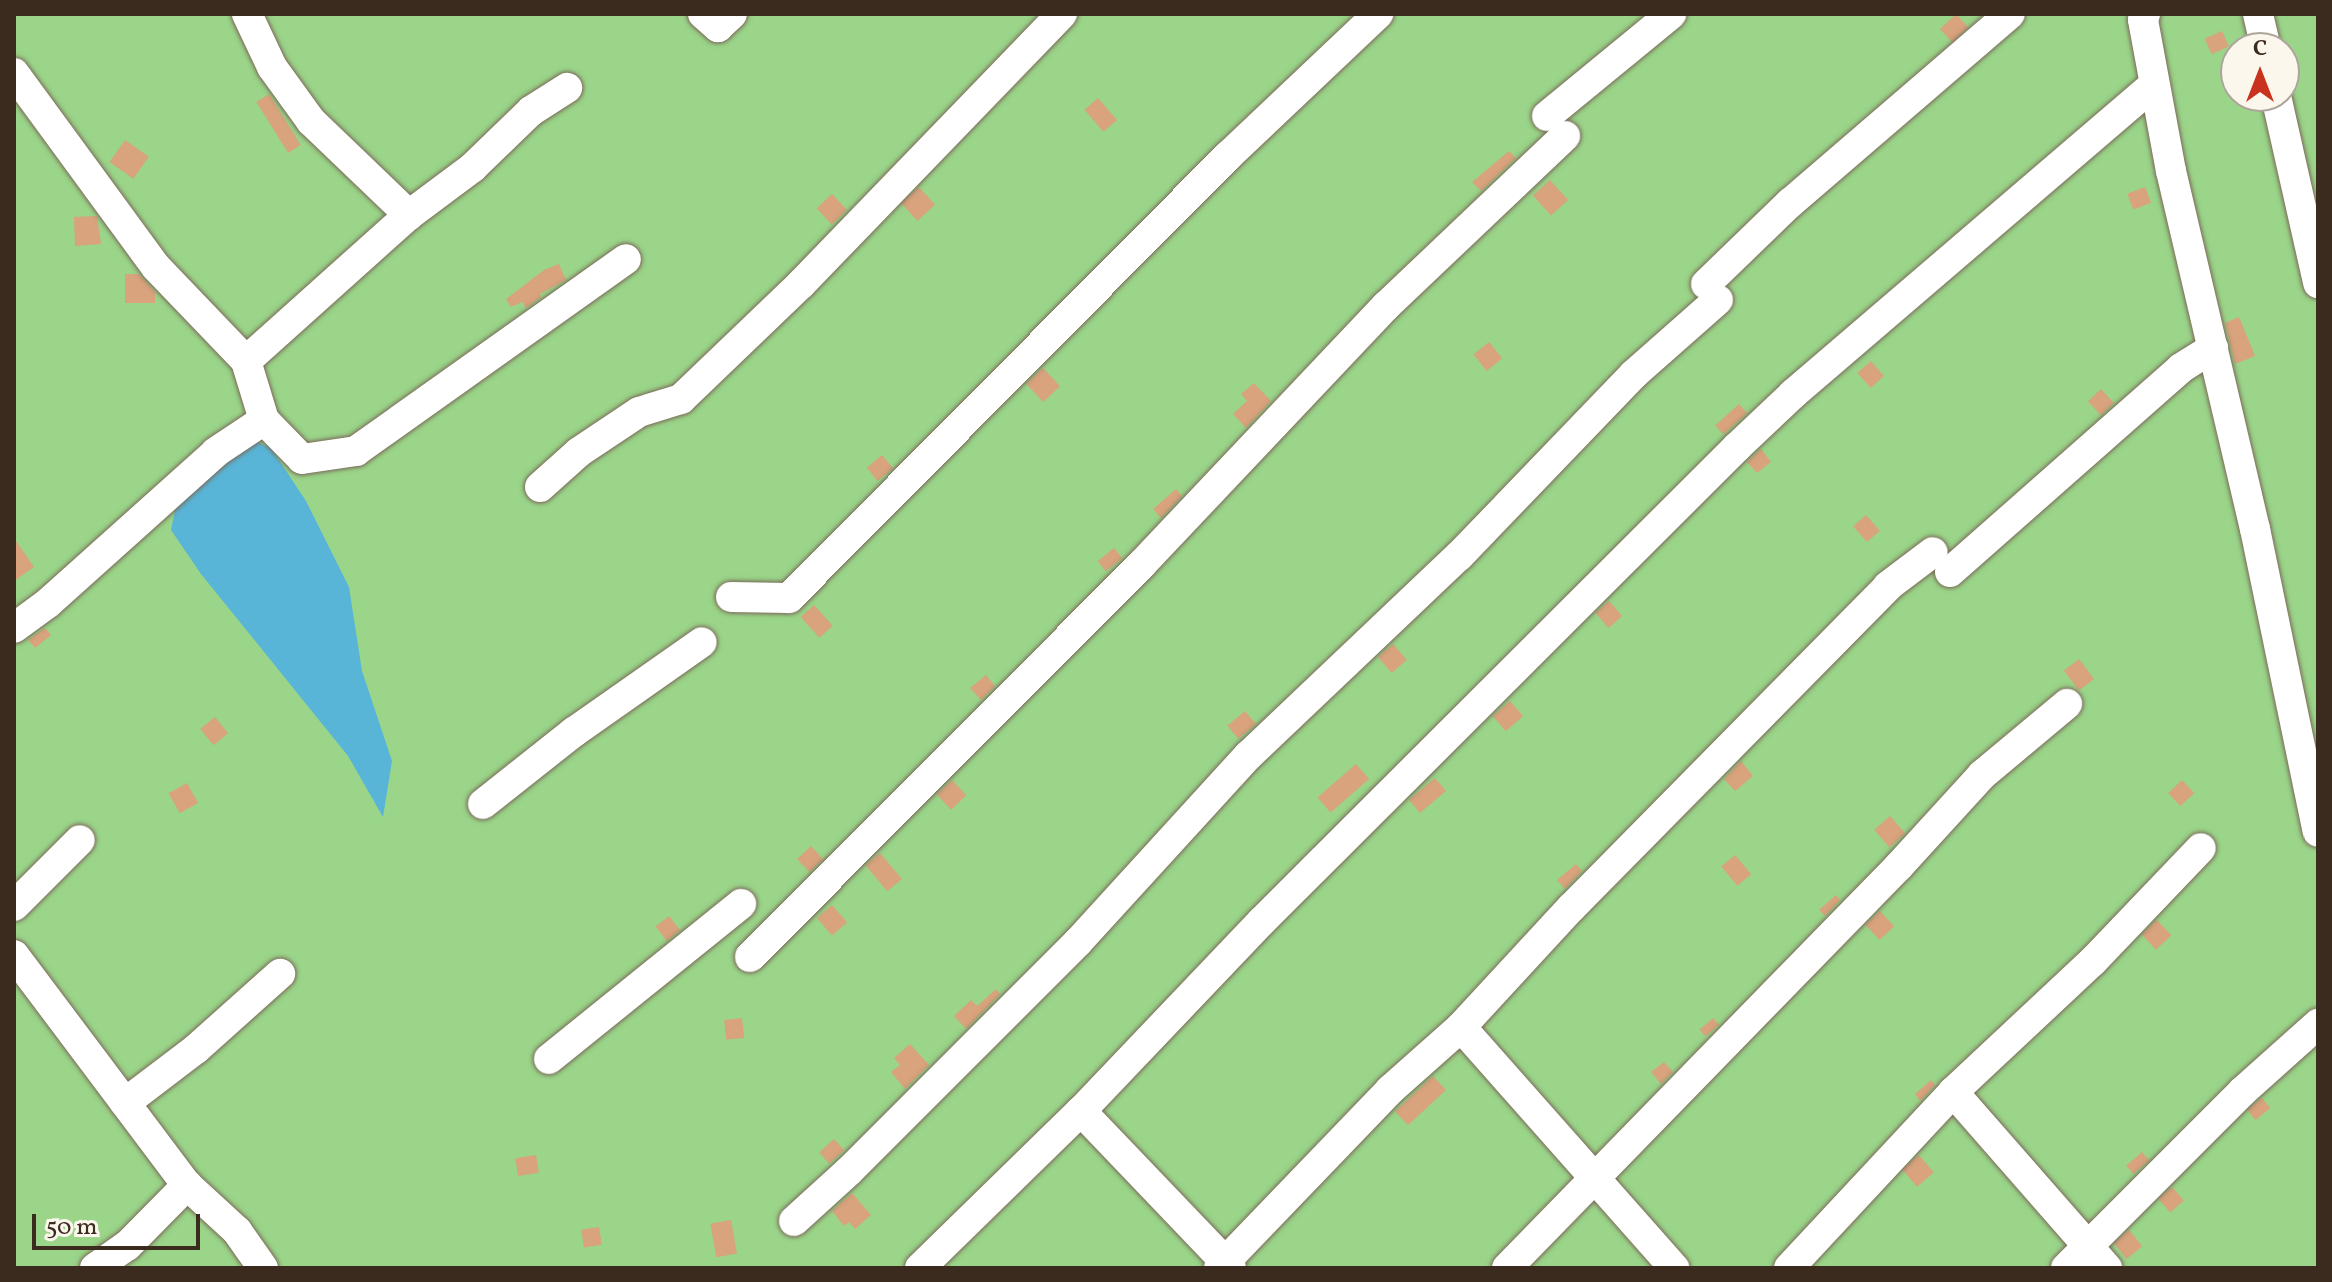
<!DOCTYPE html>
<html>
<head>
<meta charset="utf-8">
<style>
  body { margin:0 }
  #map { position:relative; width:2332px; height:1282px; overflow:hidden; background:#f3e2c6; font-family:Vollkorn,serif }
  div>[style] { position:absolute }
  .green>* { inset:0; background:#9ad589 }
  .water>* { inset:0; background:#59b5d7 }
  .building>* { inset:0; background:#d8a37d; transform-origin:0 0 }
  .roads { filter:drop-shadow(0 0 2px #7b6a59) drop-shadow(0 0 2px #7b6a59) }
  .minor>* { height:30px; margin:-15px; padding:0 15px; transform-origin:15px; border-radius:15px; background:#fff }
  span { translate:-50% -50%; white-space:nowrap; text-align:center; line-height:1.15; -webkit-text-stroke:7px #fbf7ec; paint-order:stroke }
  .frame { position:absolute; inset:0; border:16px solid #3b2a1e; pointer-events:none }
  .north { position:absolute; left:2220px; top:32px; width:80px; height:80px; box-sizing:border-box; background:#fbf7ec; border:2px solid #aea59a; border-radius:50%; rotate:0deg; font-size:22px; font-weight:700; line-height:32px; text-align:center; color:#3b2a1e }
  .north::after { content:''; display:block; margin:auto; width:28px; height:36px; background:#c8321e; clip-path:polygon(50% 0,100% 100%,50% 72%,0 100%) }
  .scale { position:absolute; left:32px; top:1214px; width:168px; height:36px; box-sizing:border-box; border:4px solid #3b2a1e; border-top:0; padding-left:10px; font-size:24px; line-height:28px; white-space:nowrap; color:#3b2a1e; -webkit-text-stroke:6px #fbf7ec; paint-order:stroke }
</style>
</head>
<body>
<div id="map">
  <div class="green">
    <i style="clip-path:polygon(evenodd,14px 14px,2318px 14px,2318px 1268px,14px 1268px,14px 14px,2236px 48px,2284px 48px,2284px 96px,2236px 96px,2236px 48px)"></i>
  </div>
  <div class="water">
    <i style="clip-path:polygon(244px 436px,271px 448px,306px 501px,349px 587px,362px 671px,392px 761px,383px 817px,348px 756px,201px 574px,171px 530px,176px 505px)"></i>
  </div>
  <div class="building">
    <i style="left:1956px;top:14px;width:18px;height:22px;rotate:47deg"></i>
    <i style="left:2222px;top:31px;width:17px;height:19px;rotate:66deg"></i>
    <i style="left:269px;top:94px;width:60px;height:15px;rotate:58deg"></i>
    <i style="left:1098px;top:98px;width:29px;height:18px;rotate:49deg"></i>
    <i style="left:125px;top:140px;width:29px;height:27px;rotate:35deg"></i>
    <i style="clip-path:polygon(1509px 151px,1516px 158px,1481px 191px,1472px 182px)"></i>
    <i style="left:1550px;top:180px;width:27px;height:23px;rotate:48deg"></i>
    <i style="left:919px;top:187px;width:24px;height:24px;rotate:48deg"></i>
    <i style="left:2145px;top:187px;width:17px;height:19px;rotate:69deg"></i>
    <i style="left:832px;top:194px;width:22px;height:21px;rotate:47deg"></i>
    <i style="clip-path:polygon(97px 216px,101px 244px,75px 246px,74px 217px)"></i>
    <i style="clip-path:polygon(559px 264px,566px 280px,540px 294px,541px 297px,526px 308px,522px 302px,511px 307px,506px 299px,544px 270px)"></i>
    <i style="clip-path:polygon(125px 274px,139px 274px,155px 292px,155px 303px,125px 303px)"></i>
    <i style="clip-path:polygon(2239px 317px,2255px 356px,2235px 364px,2225px 323px)"></i>
    <i style="left:1489px;top:342px;width:21px;height:20px;rotate:51deg"></i>
    <i style="left:1871px;top:361px;width:20px;height:18px;rotate:49deg"></i>
    <i style="left:1043px;top:368px;width:25px;height:23px;rotate:47deg"></i>
    <i style="clip-path:polygon(1254px 383px,1271px 401px,1246px 428px,1233px 414px,1247px 401px,1241px 394px)"></i>
    <i style="left:2101px;top:389px;width:19px;height:18px;rotate:47deg"></i>
    <i style="left:1739px;top:404px;width:12px;height:32px;rotate:48deg"></i>
    <i style="clip-path:polygon(1761px 449px,1771px 462px,1757px 473px,1747px 462px)"></i>
    <i style="left:882px;top:455px;width:17px;height:20px;rotate:50deg"></i>
    <i style="clip-path:polygon(1176px 489px,1182px 496px,1161px 518px,1153px 509px)"></i>
    <i style="left:1866px;top:515px;width:21px;height:17px;rotate:49deg"></i>
    <i style="clip-path:polygon(14px 538px,34px 567px,14px 581px)"></i>
    <i style="left:1114px;top:548px;width:13px;height:21px;rotate:51deg"></i>
    <i style="left:1609px;top:601px;width:20px;height:18px;rotate:49deg"></i>
    <i style="left:814px;top:605px;width:28px;height:18px;rotate:48deg"></i>
    <i style="clip-path:polygon(45px 628px,51px 635px,35px 648px,28px 640px)"></i>
    <i style="left:1393px;top:644px;width:21px;height:20px;rotate:49deg"></i>
    <i style="left:2079px;top:659px;width:25px;height:19px;rotate:53deg"></i>
    <i style="clip-path:polygon(986px 675px,995px 686px,981px 700px,970px 688px)"></i>
    <i style="left:1510px;top:701px;width:20px;height:23px;rotate:49deg"></i>
    <i style="left:1245px;top:711px;width:17px;height:23px;rotate:50deg"></i>
    <i style="left:215px;top:717px;width:21px;height:19px;rotate:51deg"></i>
    <i style="clip-path:polygon(1741px 761px,1753px 776px,1735px 791px,1724px 779px)"></i>
    <i style="left:1356px;top:764px;width:20px;height:51px;rotate:49deg"></i>
    <i style="left:1435px;top:778px;width:17px;height:34px;rotate:50deg"></i>
    <i style="left:952px;top:780px;width:21px;height:21px;rotate:47deg"></i>
    <i style="left:2182px;top:780px;width:18px;height:19px;rotate:47deg"></i>
    <i style="left:187px;top:783px;width:23px;height:21px;rotate:61deg"></i>
    <i style="left:1890px;top:816px;width:23px;height:21px;rotate:49deg"></i>
    <i style="left:811px;top:846px;width:18px;height:19px;rotate:47deg"></i>
    <i style="left:880px;top:853px;width:34px;height:19px;rotate:50deg"></i>
    <i style="left:1735px;top:855px;width:25px;height:18px;rotate:50deg"></i>
    <i style="clip-path:polygon(1576px 864px,1582px 871px,1565px 889px,1557px 880px)"></i>
    <i style="clip-path:polygon(1836px 895px,1840px 900px,1825px 916px,1819px 910px)"></i>
    <i style="left:832px;top:905px;width:23px;height:20px;rotate:49deg"></i>
    <i style="left:1880px;top:911px;width:21px;height:20px;rotate:47deg"></i>
    <i style="left:669px;top:916px;width:18px;height:17px;rotate:52deg"></i>
    <i style="left:2157px;top:920px;width:21px;height:21px;rotate:47deg"></i>
    <i style="clip-path:polygon(996px 989px,1000px 994px,966px 1029px,954px 1016px,971px 1000px,977px 1006px)"></i>
    <i style="left:742px;top:1018px;width:20px;height:18px;rotate:84deg"></i>
    <i style="left:1713px;top:1018px;width:9px;height:18px;rotate:49deg"></i>
    <i style="clip-path:polygon(910px 1044px,929px 1065px,905px 1089px,891px 1072px,900px 1065px,894px 1058px)"></i>
    <i style="clip-path:polygon(1664px 1062px,1673px 1072px,1661px 1084px,1651px 1072px)"></i>
    <i style="left:1433px;top:1076px;width:19px;height:52px;rotate:47deg"></i>
    <i style="clip-path:polygon(1931px 1080px,1935px 1085px,1920px 1101px,1915px 1094px)"></i>
    <i style="left:2262px;top:1098px;width:13px;height:19px;rotate:51deg"></i>
    <i style="left:834px;top:1139px;width:15px;height:20px;rotate:48deg"></i>
    <i style="left:2142px;top:1152px;width:11px;height:21px;rotate:49deg"></i>
    <i style="left:536px;top:1155px;width:18px;height:21px;rotate:81deg"></i>
    <i style="left:1919px;top:1155px;width:23px;height:22px;rotate:50deg"></i>
    <i style="left:2172px;top:1187px;width:18px;height:18px;rotate:49deg"></i>
    <i style="clip-path:polygon(852px 1193px,871px 1215px,855px 1229px,849px 1222px,844px 1226px,832px 1211px)"></i>
    <i style="left:731px;top:1220px;width:34px;height:21px;rotate:80deg"></i>
    <i style="left:599px;top:1227px;width:18px;height:18px;rotate:81deg"></i>
    <i style="left:2129px;top:1230px;width:21px;height:20px;rotate:51deg"></i>
  </div>
  <div class="roads">
    <div class="minor">
      <i style="left:247px;top:14px;width:59px;rotate:64.7deg"></i>
      <i style="left:272px;top:67px;width:67px;rotate:54.2deg"></i>
      <i style="left:311px;top:121px;width:136px;rotate:43.8deg"></i>
      <i style="left:703px;top:14px;width:20px;rotate:41deg"></i>
      <i style="left:718px;top:27px;width:19px;rotate:-43deg"></i>
      <i style="left:2145px;top:14px;width:6px;rotate:108deg"></i>
      <i style="left:2143px;top:20px;width:154px;rotate:79.5deg"></i>
      <i style="left:2171px;top:171px;width:368px;rotate:76.8deg"></i>
      <i style="left:2255px;top:529px;width:309px;rotate:78.3deg"></i>
      <i style="left:2258px;top:14px;width:35px;rotate:77deg"></i>
      <i style="left:14px;top:73px;width:240px;rotate:53.8deg"></i>
      <i style="left:156px;top:267px;width:130px;rotate:46.2deg"></i>
      <i style="left:246px;top:361px;width:62px;rotate:73deg"></i>
      <i style="left:264px;top:420px;width:54px;rotate:45.7deg"></i>
      <i style="left:302px;top:459px;width:55px;rotate:-8.4deg"></i>
      <i style="left:356px;top:451px;width:331px;rotate:-35.4deg"></i>
      <i style="left:2276px;top:96px;width:192px;rotate:77.3deg"></i>
      <i style="left:1547px;top:116px;width:161px;rotate:-39.4deg"></i>
      <i style="left:1706px;top:284px;width:117px;rotate:-44deg"></i>
      <i style="left:1790px;top:203px;width:290px;rotate:-40.7deg"></i>
      <i style="left:246px;top:361px;width:219px;rotate:-41.9deg"></i>
      <i style="left:409px;top:215px;width:79px;rotate:-36.7deg"></i>
      <i style="left:472px;top:168px;width:82px;rotate:-44deg"></i>
      <i style="left:531px;top:111px;width:43px;rotate:-32.6deg"></i>
      <i style="left:540px;top:487px;width:52px;rotate:-41.9deg"></i>
      <i style="left:579px;top:452px;width:72px;rotate:-33.7deg"></i>
      <i style="left:639px;top:412px;width:44px;rotate:-17.2deg"></i>
      <i style="left:681px;top:399px;width:166px;rotate:-43.8deg"></i>
      <i style="left:801px;top:284px;width:376px;rotate:-46deg"></i>
      <i style="left:1950px;top:572px;width:308px;rotate:-41.4deg"></i>
      <i style="left:2181px;top:368px;width:38px;rotate:-32deg"></i>
      <i style="left:731px;top:597px;width:58px;rotate:1deg"></i>
      <i style="left:789px;top:598px;width:623px;rotate:-45.2deg"></i>
      <i style="left:1228px;top:156px;width:207px;rotate:-43.4deg"></i>
      <i style="left:14px;top:628px;width:42px;rotate:-36.3deg"></i>
      <i style="left:48px;top:603px;width:226px;rotate:-41.9deg"></i>
      <i style="left:216px;top:452px;width:58px;rotate:-33.7deg"></i>
      <i style="left:483px;top:804px;width:116px;rotate:-38.4deg"></i>
      <i style="left:574px;top:732px;width:156px;rotate:-35.1deg"></i>
      <i style="left:14px;top:906px;width:93px;rotate:-45deg"></i>
      <i style="left:14px;top:955px;width:288px;rotate:53.1deg"></i>
      <i style="left:187px;top:1185px;width:68px;rotate:42.6deg"></i>
      <i style="left:237px;top:1231px;width:45px;rotate:54.9deg"></i>
      <i style="left:750px;top:957px;width:555px;rotate:-45.07deg"></i>
      <i style="left:1142px;top:564px;width:355px;rotate:-46.6deg"></i>
      <i style="left:1386px;top:306px;width:247px;rotate:-43.5deg"></i>
      <i style="left:1461px;top:1027px;width:322px;rotate:48.5deg"></i>
      <i style="left:549px;top:1059px;width:247px;rotate:-38.9deg"></i>
      <i style="left:1953px;top:1092px;width:234px;rotate:48.8deg"></i>
      <i style="left:125px;top:1103px;width:89px;rotate:-37.3deg"></i>
      <i style="left:196px;top:1049px;width:113px;rotate:-41.8deg"></i>
      <i style="left:1081px;top:1111px;width:217px;rotate:46.3deg"></i>
      <i style="left:794px;top:1221px;width:74px;rotate:-42.3deg"></i>
      <i style="left:849px;top:1171px;width:324px;rotate:-45deg"></i>
      <i style="left:1078px;top:942px;width:253px;rotate:-47.6deg"></i>
      <i style="left:1249px;top:755px;width:289px;rotate:-43.5deg"></i>
      <i style="left:1459px;top:556px;width:252px;rotate:-46.1deg"></i>
      <i style="left:1634px;top:374px;width:112px;rotate:-41.4deg"></i>
      <i style="left:95px;top:1268px;width:39px;rotate:-35deg"></i>
      <i style="left:127px;top:1246px;width:86px;rotate:-45.5deg"></i>
      <i style="left:920px;top:1268px;width:225px;rotate:-44.3deg"></i>
      <i style="left:1081px;top:1111px;width:262px;rotate:-46.4deg"></i>
      <i style="left:1262px;top:921px;width:671px;rotate:-44.94deg"></i>
      <i style="left:1737px;top:447px;width:77px;rotate:-43.4deg"></i>
      <i style="left:1793px;top:394px;width:475px;rotate:-40.6deg"></i>
      <i style="left:1219px;top:1268px;width:247px;rotate:-46.1deg"></i>
      <i style="left:1390px;top:1090px;width:95px;rotate:-41.6deg"></i>
      <i style="left:1461px;top:1027px;width:162px;rotate:-47.3deg"></i>
      <i style="left:1571px;top:908px;width:452px;rotate:-45.4deg"></i>
      <i style="left:1888px;top:586px;width:56px;rotate:-37.1deg"></i>
      <i style="left:1507px;top:1268px;width:561px;rotate:-45.72deg"></i>
      <i style="left:1899px;top:866px;width:123px;rotate:-47.6deg"></i>
      <i style="left:1982px;top:775px;width:111px;rotate:-39.9deg"></i>
      <i style="left:1789px;top:1268px;width:241px;rotate:-47deg"></i>
      <i style="left:1953px;top:1092px;width:192px;rotate:-43.1deg"></i>
      <i style="left:2093px;top:961px;width:156px;rotate:-46.3deg"></i>
      <i style="left:2066px;top:1268px;width:250px;rotate:-45deg"></i>
      <i style="left:2243px;top:1091px;width:101px;rotate:-41.8deg"></i>
    </div>
  </div>
  <div class="frame"></div>
  <div class="north">С</div>
  <div class="scale">50 m</div>
</div>
</body>
</html>
